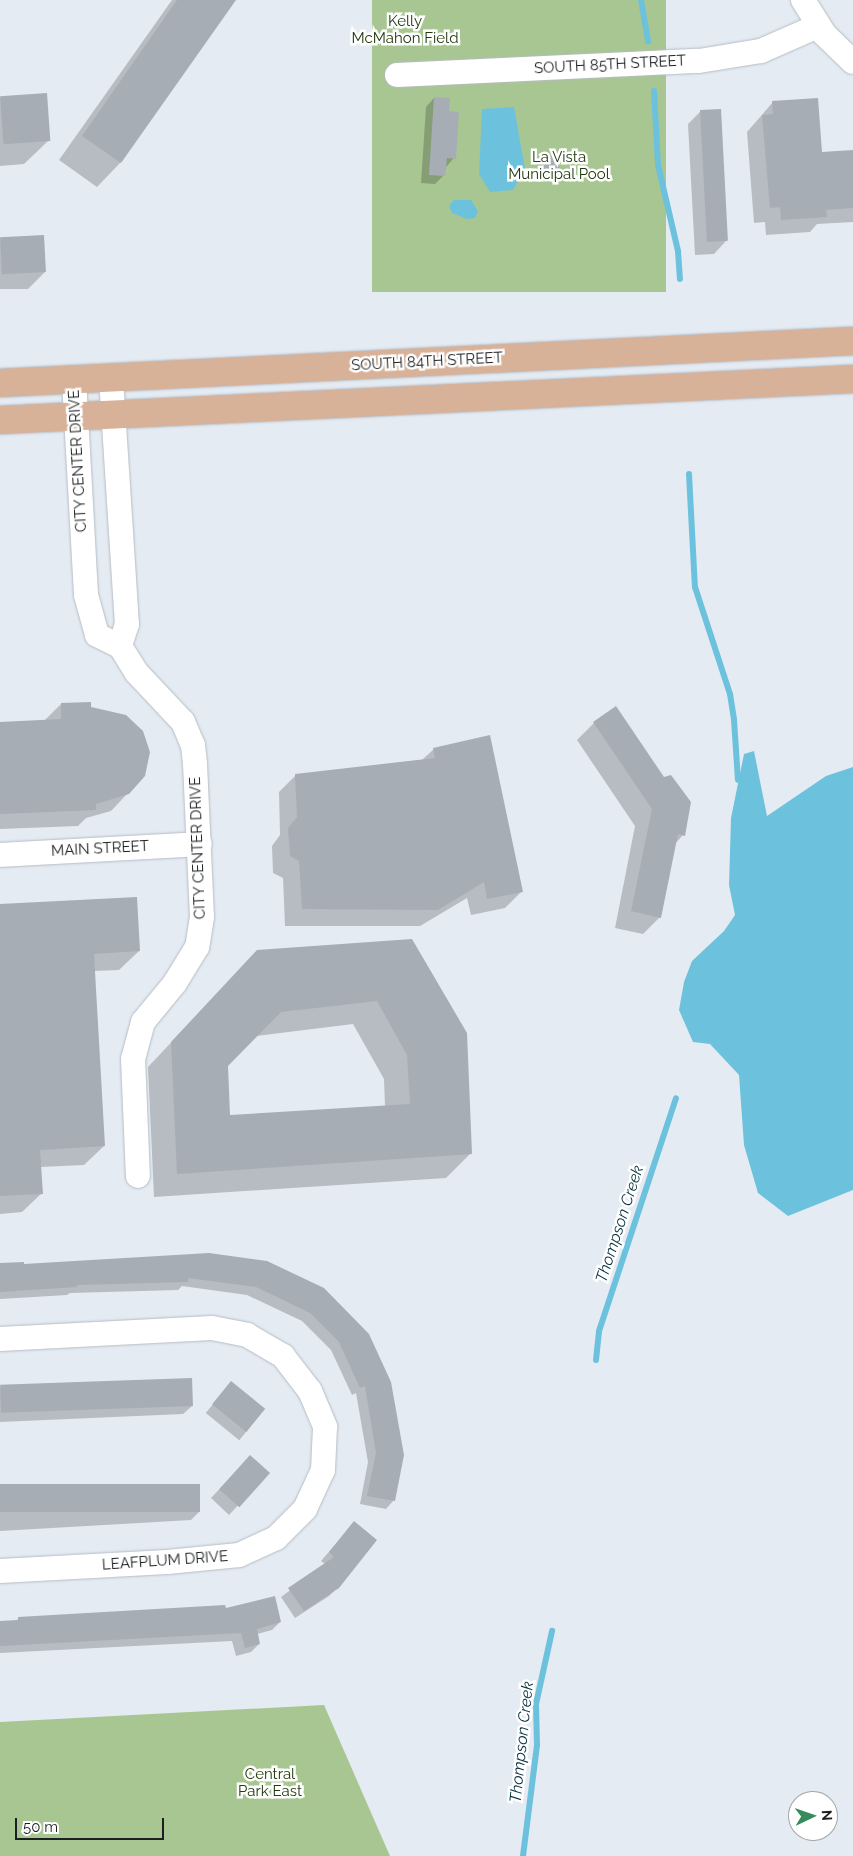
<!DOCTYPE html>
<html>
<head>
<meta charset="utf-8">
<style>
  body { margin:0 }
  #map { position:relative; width:853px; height:1856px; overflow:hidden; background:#e4ebf2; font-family:Raleway,sans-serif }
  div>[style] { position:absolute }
  .green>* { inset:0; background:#a8c691; transform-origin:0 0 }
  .water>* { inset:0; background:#6cc2dd }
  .shadow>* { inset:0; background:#0003; transform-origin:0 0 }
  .stream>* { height:6px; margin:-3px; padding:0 3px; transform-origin:3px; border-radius:3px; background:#6cc2dd }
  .building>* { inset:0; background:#a7adb4; transform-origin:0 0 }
  .roads { filter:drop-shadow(0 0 1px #b6bcc4) drop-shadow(0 0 1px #b6bcc4) }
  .street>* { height:24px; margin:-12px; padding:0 12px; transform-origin:12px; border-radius:12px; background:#fff }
  .primary>* { height:28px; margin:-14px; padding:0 14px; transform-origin:14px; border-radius:14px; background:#d8b199 }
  span { translate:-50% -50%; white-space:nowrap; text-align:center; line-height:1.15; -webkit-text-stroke:5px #fff; paint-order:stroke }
  .park-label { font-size:15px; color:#243a0e }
  .street-label { font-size:15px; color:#1c1f21 }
  .water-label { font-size:16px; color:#06313c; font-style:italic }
  .north { position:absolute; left:788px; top:1791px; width:50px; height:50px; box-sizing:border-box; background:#fff; border:1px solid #a4a5a6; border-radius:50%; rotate:87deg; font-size:14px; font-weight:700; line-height:20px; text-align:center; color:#1c1f21 }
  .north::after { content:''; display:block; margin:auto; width:18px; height:22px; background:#378a5c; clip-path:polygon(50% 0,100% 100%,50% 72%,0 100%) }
  .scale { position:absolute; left:15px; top:1818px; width:149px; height:22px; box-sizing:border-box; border:2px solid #1c1f21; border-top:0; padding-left:6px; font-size:15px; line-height:18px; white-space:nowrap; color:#1c1f21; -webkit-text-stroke:4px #fff; paint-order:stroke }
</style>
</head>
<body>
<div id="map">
  <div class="green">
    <i style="left:372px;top:0;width:294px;height:292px"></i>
    <i style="clip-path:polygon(324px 1705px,390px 1856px,0 1856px,0 1722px)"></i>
  </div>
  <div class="water">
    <i style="clip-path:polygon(514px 107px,525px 169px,513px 190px,490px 192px,479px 174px,482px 109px)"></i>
    <i style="clip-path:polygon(454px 200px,471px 200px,478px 211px,475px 218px,467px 219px,452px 213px,449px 206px)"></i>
    <i style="clip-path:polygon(754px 751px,767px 816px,826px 776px,853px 767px,853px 1190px,788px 1216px,758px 1193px,744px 1145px,739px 1075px,710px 1044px,693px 1042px,679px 1010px,684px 982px,692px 961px,724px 931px,735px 915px,729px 885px,731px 818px,744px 754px)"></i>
  </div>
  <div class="shadow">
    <i style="clip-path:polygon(172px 0,235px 0,120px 163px,97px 187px,59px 160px)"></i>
    <i style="clip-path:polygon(0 97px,48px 141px,24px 164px,0 166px)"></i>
    <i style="clip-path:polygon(434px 98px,447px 112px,454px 158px,446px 167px,444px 175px,435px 184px,421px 183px,426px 107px)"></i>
    <i style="clip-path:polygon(773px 102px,821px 153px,853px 152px,853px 222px,817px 224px,810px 232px,766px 235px,765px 222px,754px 223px,747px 132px)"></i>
    <i style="clip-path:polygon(701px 111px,726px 241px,714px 254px,695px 255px,688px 124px)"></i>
    <i style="clip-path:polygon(541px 159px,559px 175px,555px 179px,539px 181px,537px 163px)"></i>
    <i style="clip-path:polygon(0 239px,45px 272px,28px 289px,0 289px)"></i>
    <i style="clip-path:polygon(61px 704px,90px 708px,128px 793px,111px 811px,86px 818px,78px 826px,0 829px,0 724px,44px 721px)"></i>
    <i style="clip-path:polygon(616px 708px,683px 835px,675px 844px,660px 917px,643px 934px,615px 928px,635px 826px,577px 740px,594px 723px)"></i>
    <i style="clip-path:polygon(434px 749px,522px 891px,505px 908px,471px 915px,467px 898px,420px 926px,285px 926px,283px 878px,273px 873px,272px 846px,280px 835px,279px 792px,296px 775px,422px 760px)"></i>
    <i style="clip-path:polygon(0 905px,139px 951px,119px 970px,94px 971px,104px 1146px,84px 1165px,40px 1167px,42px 1193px,22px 1212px,0 1214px)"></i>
    <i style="clip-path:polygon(evenodd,412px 940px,470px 1154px,446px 1178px,154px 1197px,148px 1067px,234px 976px,412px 940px,353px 1024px,384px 1079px,385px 1107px,229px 1116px,227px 1066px,256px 1036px,353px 1024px)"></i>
    <i style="clip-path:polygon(209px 1254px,368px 1335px,394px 1500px,386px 1509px,360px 1504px,368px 1462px,356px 1393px,352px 1395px,331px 1350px,302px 1321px,247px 1295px,182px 1286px,178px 1290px,70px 1293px,67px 1295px,0 1299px,0 1263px,23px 1265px)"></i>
    <i style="left:231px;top:1382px;width:43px;height:40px;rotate:39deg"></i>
    <i style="clip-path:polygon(0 1388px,192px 1406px,183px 1414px,0 1422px)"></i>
    <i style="clip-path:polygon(242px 1465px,268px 1473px,229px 1515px,211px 1498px)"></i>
    <i style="clip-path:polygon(0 1497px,199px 1512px,191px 1520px,0 1531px)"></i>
    <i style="clip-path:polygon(354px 1523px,338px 1587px,329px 1596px,295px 1618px,281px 1597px,325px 1564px,321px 1561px)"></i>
    <i style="clip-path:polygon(225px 1610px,280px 1622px,272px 1630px,257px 1634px,259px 1644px,251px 1652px,236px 1656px,232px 1641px,0 1653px,0 1622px,15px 1622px,18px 1619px)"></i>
  </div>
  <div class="stream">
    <i style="left:641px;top:0;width:42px;rotate:80.3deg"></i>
    <i style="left:654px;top:91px;width:74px;rotate:86.9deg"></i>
    <i style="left:658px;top:165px;width:88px;rotate:76.9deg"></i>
    <i style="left:678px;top:251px;width:28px;rotate:86deg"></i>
    <i style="left:689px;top:474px;width:113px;rotate:87deg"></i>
    <i style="left:695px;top:587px;width:113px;rotate:71.9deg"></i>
    <i style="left:730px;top:694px;width:26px;rotate:81deg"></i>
    <i style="left:734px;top:720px;width:60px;rotate:86.2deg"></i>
    <i style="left:596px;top:1360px;width:29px;rotate:-84deg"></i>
    <i style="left:599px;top:1331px;width:245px;rotate:-71.7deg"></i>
    <i style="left:523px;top:1856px;width:112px;rotate:-82.8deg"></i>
    <i style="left:537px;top:1745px;width:41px;rotate:-91.4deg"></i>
    <i style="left:536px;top:1704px;width:75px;rotate:-77.6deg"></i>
  </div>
  <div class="building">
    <i style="clip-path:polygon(177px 0,236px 0,121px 163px,82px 136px)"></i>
    <i style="left:47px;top:93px;width:48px;height:47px;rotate:86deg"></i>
    <i style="clip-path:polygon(434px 97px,450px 98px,449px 111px,459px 112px,456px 159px,447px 158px,445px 176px,429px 175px)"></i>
    <i style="clip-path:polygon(818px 98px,822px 152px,853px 150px,853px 208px,826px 210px,827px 217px,781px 220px,780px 207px,770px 208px,762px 115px,773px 114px,772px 101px)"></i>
    <i style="left:721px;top:109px;width:132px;height:21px;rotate:87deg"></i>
    <i style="left:559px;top:156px;width:20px;height:18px;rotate:87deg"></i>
    <i style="left:44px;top:235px;width:37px;height:44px;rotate:87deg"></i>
    <i style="clip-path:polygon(91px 702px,91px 707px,126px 715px,143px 731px,150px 752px,145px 776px,129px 794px,96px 804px,96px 810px,0 814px,0 722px,61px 719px,61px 703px)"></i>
    <i style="clip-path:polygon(616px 706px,664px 777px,671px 775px,691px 802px,685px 836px,678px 834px,661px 918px,631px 911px,652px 809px,593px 722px)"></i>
    <i style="clip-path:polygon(490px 735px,523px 892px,487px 899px,484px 882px,438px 910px,302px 909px,299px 861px,290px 856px,288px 828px,297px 817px,295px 774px,435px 758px,433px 748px)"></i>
    <i style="clip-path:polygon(137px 897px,140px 951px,94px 954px,105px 1146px,40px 1150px,43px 1194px,0 1196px,0 904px)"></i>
    <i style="clip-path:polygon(evenodd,412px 939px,467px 1033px,472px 1154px,177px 1174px,171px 1042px,257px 950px,412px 939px,377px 1001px,407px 1055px,410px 1104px,230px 1115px,228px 1066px,281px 1012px,377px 1001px)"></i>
    <i style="clip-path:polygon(209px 1253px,267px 1261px,324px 1288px,369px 1334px,391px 1382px,404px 1455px,395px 1501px,367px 1496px,376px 1453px,365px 1386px,360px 1388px,339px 1342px,310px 1313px,256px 1287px,188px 1278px,188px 1282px,77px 1285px,77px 1287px,0 1292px,0 1263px,24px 1262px,24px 1264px)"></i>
    <i style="left:192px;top:1378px;width:28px;height:192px;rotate:88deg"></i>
    <i style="left:231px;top:1381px;width:44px;height:30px;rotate:39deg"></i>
    <i style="left:250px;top:1455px;width:27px;height:46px;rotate:42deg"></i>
    <i style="left:200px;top:1484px;width:28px;height:200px;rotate:90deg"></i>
    <i style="clip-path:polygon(354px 1521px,377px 1540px,339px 1588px,304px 1611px,288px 1588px,334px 1557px,329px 1552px)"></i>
    <i style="clip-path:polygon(275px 1596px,281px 1622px,257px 1629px,260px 1644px,245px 1648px,241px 1633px,0 1646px,0 1621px,18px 1620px,18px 1617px,225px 1605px,226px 1608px)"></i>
  </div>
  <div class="roads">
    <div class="street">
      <i style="left:803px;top:0;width:40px;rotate:58deg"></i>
      <i style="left:824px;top:34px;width:40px;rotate:44deg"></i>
      <i style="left:397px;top:75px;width:302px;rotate:-2.7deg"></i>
      <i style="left:699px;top:61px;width:63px;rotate:-9.2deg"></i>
      <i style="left:761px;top:51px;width:62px;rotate:-23.7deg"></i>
      <i style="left:111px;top:378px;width:247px;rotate:86.3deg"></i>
      <i style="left:127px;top:624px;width:23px;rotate:108deg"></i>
      <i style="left:74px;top:380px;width:215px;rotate:86.8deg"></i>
      <i style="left:86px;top:595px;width:41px;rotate:74.6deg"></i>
      <i style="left:97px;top:635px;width:25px;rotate:26deg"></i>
      <i style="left:120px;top:646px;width:31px;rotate:58deg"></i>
      <i style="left:136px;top:672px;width:69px;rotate:46.8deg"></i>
      <i style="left:183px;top:722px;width:25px;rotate:67deg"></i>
      <i style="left:193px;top:745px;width:19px;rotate:84deg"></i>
      <i style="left:195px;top:764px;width:153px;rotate:87.4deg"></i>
      <i style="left:202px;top:917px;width:30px;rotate:99deg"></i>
      <i style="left:197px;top:947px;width:42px;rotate:121.4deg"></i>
      <i style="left:175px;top:983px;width:50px;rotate:129.4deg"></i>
      <i style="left:143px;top:1022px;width:38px;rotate:105deg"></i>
      <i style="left:133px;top:1059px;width:117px;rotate:87.6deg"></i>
      <i style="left:0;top:855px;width:200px;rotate:-3.1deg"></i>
      <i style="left:0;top:1339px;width:212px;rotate:-3deg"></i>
      <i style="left:212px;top:1328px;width:36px;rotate:11deg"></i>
      <i style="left:247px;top:1335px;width:42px;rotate:30.3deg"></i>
      <i style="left:283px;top:1356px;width:44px;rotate:52.4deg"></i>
      <i style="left:310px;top:1391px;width:39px;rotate:67deg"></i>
      <i style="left:325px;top:1427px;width:43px;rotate:92.7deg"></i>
      <i style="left:323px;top:1470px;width:43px;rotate:114.8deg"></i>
      <i style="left:305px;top:1509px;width:41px;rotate:135deg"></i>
      <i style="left:276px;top:1538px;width:41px;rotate:155.3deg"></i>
      <i style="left:239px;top:1555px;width:72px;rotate:174.4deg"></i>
      <i style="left:167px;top:1562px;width:167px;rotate:176.9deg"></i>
    </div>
    <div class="primary">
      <i style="left:0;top:383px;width:854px;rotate:-2.82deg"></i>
      <i style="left:0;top:420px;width:854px;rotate:-2.75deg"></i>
    </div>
  </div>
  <div class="park-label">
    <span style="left:405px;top:30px">Kelly<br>McMahon Field</span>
    <span style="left:559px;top:166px">La Vista<br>Municipal Pool</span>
    <span style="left:270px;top:1783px">Central<br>Park East</span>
  </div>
  <div class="street-label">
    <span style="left:610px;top:65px;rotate:-3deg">SOUTH 85TH STREET</span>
    <span style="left:427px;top:362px;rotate:-3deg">SOUTH 84TH STREET</span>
    <span style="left:78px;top:461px;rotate:-93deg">CITY CENTER DRIVE</span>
    <span style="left:198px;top:848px;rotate:-92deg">CITY CENTER DRIVE</span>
    <span style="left:100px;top:849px;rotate:-3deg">MAIN STREET</span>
    <span style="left:165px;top:1561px;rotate:-4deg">LEAFPLUM DRIVE</span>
  </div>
  <div class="water-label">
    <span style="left:620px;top:1224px;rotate:-72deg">Thompson Creek</span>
    <span style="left:522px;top:1742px;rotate:-84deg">Thompson Creek</span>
  </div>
  <div class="north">N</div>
  <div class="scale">50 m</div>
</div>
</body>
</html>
